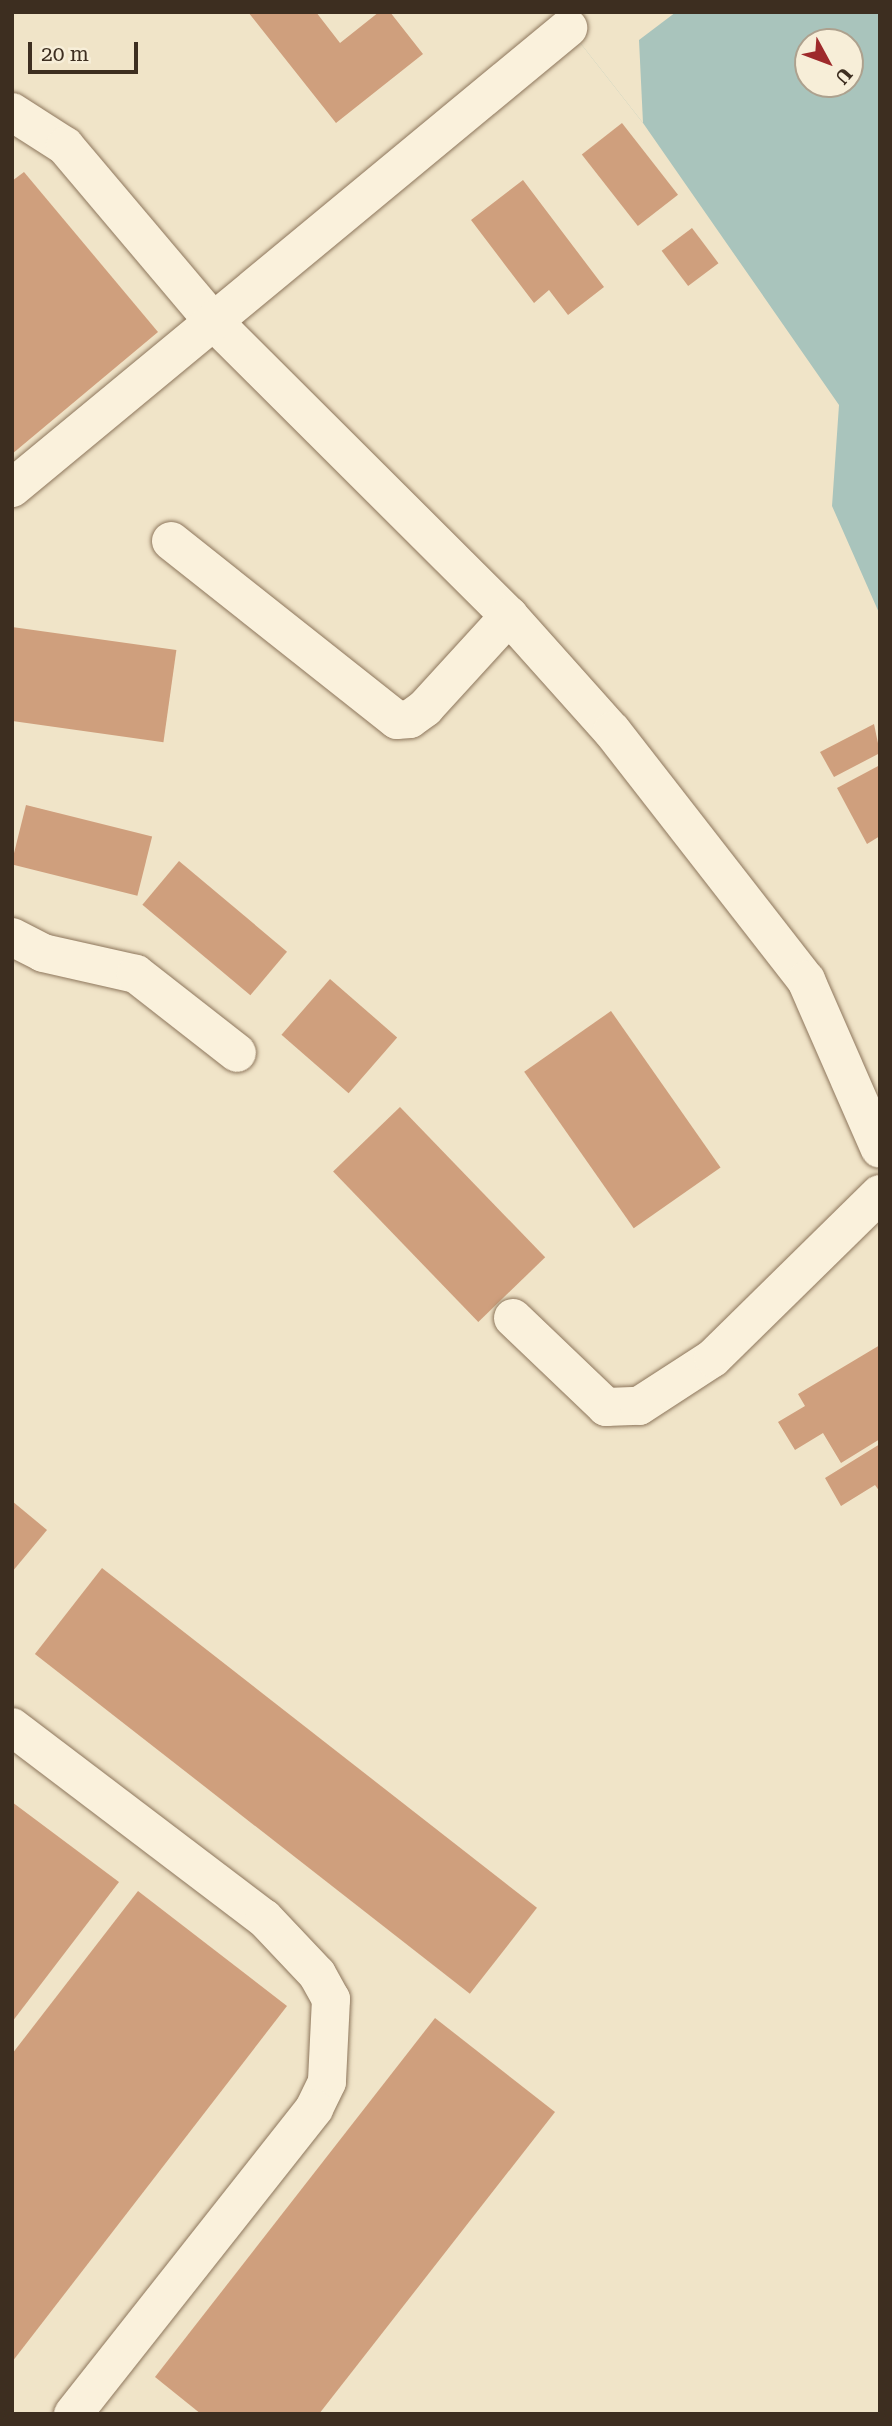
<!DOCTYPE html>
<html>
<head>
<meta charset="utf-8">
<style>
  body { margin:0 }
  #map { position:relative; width:892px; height:2426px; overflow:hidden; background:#f0e4c8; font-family:"Roboto Serif",serif }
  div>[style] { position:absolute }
  .water>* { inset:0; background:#a9c4bc }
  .pier>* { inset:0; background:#f0e4c8 }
  .building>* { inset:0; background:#cf9f7d; transform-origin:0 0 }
  .roads { filter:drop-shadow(0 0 2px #8d765c) drop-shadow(0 0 2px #8d765c) }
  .minor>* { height:38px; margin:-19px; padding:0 19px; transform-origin:19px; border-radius:19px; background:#faf1dc }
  span { translate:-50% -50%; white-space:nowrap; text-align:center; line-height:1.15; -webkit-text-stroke:5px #f7eed8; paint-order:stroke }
  .frame { position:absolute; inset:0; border:14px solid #3d2e20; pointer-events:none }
  .north { position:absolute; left:794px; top:28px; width:70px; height:70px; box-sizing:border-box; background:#f7eed8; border:2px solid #ada18e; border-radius:50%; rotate:131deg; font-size:19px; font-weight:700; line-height:28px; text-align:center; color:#3d2e20 }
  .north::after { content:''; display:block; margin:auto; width:24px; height:32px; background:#9e2a2b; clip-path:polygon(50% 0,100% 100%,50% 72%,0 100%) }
  .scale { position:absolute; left:28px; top:42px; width:110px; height:32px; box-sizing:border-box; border:4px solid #3d2e20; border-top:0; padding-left:9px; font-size:21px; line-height:24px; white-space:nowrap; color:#3d2e20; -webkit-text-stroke:5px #f7eed8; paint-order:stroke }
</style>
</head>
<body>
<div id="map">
  <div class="water">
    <i style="clip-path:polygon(evenodd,556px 12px,880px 12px,880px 615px,832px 506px,839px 405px,643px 123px,556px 12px,808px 42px,850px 42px,850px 84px,808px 84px,808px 42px)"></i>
  </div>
  <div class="pier">
    <i style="clip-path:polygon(556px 12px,676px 12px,639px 40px,643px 123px)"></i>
  </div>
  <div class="building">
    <i style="clip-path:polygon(248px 12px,316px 12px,340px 43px,379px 12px,390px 12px,423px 54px,336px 123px)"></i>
    <i style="left:622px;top:123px;width:91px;height:51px;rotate:52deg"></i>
    <i style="clip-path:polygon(24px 172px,158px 332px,12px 454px,12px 181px)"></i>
    <i style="clip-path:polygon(523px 180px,604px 287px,568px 315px,549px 290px,534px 303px,471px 220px)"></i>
    <i style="left:692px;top:228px;width:44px;height:38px;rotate:53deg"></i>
    <i style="left:12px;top:627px;width:166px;height:93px;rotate:8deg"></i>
    <i style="clip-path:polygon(874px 724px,880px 753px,834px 777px,820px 752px)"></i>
    <i style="clip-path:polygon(880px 765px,880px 836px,867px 844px,837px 788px)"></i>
    <i style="left:26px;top:805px;width:130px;height:61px;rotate:14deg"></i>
    <i style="left:179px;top:861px;width:141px;height:57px;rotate:40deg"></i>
    <i style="left:330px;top:979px;width:89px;height:74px;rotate:41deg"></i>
    <i style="left:611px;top:1011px;width:191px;height:106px;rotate:55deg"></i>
    <i style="left:400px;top:1107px;width:209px;height:93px;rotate:46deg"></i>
    <i style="clip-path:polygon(880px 1345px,880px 1439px,841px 1463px,823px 1433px,795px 1450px,778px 1422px,805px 1406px,798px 1394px)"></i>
    <i style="clip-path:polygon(880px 1444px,880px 1492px,875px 1485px,841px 1506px,825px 1478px)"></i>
    <i style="clip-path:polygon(12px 1501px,47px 1530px,12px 1572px)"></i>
    <i style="left:102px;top:1568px;width:552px;height:109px;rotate:38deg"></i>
    <i style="clip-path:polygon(12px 1802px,119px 1882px,12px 2022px)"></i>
    <i style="clip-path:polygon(138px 1891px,287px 2006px,12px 2362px,12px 2054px)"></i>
    <i style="clip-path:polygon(435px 2018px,555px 2112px,319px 2414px,201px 2414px,155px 2377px)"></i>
  </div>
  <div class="roads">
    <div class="minor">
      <i style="left:12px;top:112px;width:63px;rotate:32.7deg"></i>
      <i style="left:65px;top:146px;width:228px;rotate:49.8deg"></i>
      <i style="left:212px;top:320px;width:419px;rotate:44.9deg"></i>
      <i style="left:509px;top:616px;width:154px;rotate:48.2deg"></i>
      <i style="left:612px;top:731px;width:316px;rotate:52.1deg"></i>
      <i style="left:806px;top:980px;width:184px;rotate:66.4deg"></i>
      <i style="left:12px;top:488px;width:722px;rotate:-39.6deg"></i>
      <i style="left:171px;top:541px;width:288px;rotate:38.4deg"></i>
      <i style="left:397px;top:720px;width:13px;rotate:-4deg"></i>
      <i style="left:410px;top:719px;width:19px;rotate:-36deg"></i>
      <i style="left:425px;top:708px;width:125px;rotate:-47.6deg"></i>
      <i style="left:12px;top:937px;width:35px;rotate:27deg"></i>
      <i style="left:43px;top:953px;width:95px;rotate:12.7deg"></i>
      <i style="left:136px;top:974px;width:128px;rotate:38deg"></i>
      <i style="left:513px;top:1318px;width:129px;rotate:43.7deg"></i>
      <i style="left:606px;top:1407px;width:33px;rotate:-2deg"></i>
      <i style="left:639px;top:1406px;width:88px;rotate:-33deg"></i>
      <i style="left:713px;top:1358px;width:234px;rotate:-44.5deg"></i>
      <i style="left:12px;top:1727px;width:316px;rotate:37.2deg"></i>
      <i style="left:264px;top:1918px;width:77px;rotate:46.6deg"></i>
      <i style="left:317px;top:1974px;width:29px;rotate:61deg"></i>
      <i style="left:331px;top:1999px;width:83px;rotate:92.8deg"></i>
      <i style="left:327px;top:2082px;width:30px;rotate:116deg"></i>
      <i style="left:314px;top:2109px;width:389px;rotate:128.3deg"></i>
    </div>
  </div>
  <div class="frame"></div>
  <div class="north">U</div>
  <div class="scale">20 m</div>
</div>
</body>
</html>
